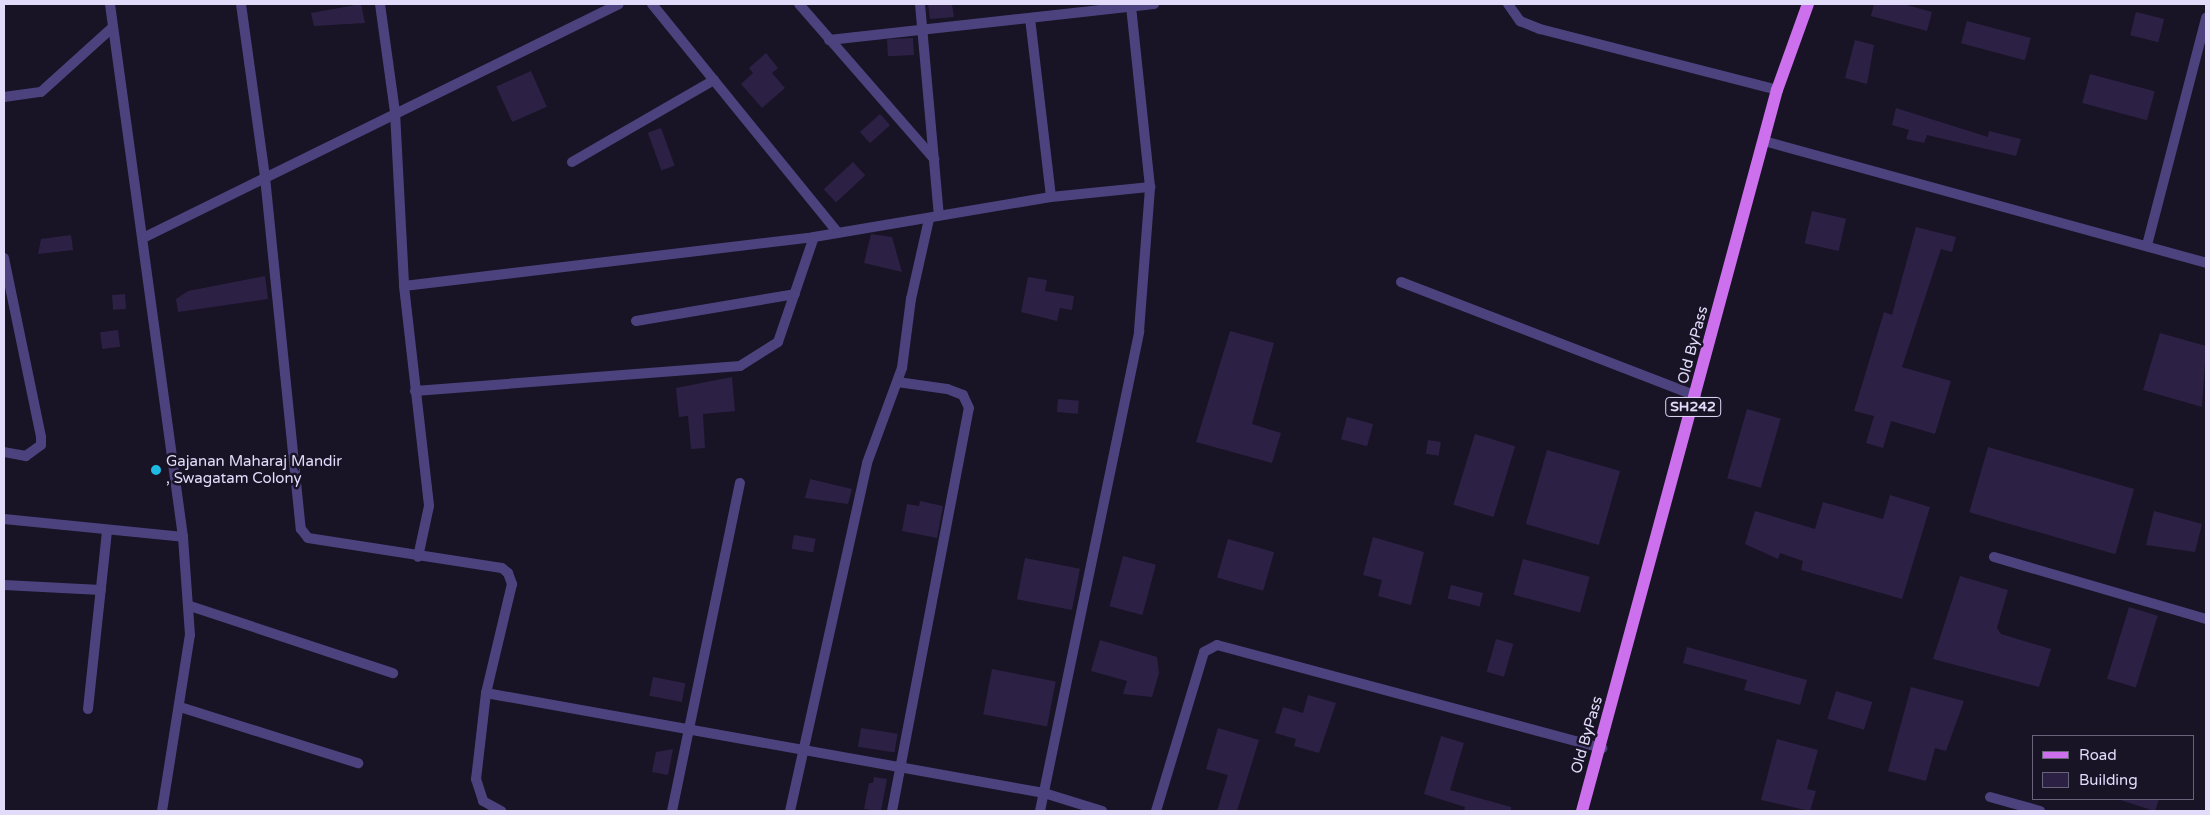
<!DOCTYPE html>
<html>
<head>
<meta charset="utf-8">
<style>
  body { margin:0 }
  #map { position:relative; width:2210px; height:815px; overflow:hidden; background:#181325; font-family:"Varela Round",sans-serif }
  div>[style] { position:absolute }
  .building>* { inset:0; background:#2c2144; transform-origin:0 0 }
  .service>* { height:10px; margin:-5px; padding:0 5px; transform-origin:5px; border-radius:5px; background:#4c437e }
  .minor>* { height:10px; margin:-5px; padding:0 5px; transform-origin:5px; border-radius:5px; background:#4c437e }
  .tertiary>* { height:10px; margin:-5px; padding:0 5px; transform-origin:5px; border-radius:5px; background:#4c437e }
  .primary>* { height:12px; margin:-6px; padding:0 6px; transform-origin:6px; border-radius:6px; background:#cc70ed }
  .dots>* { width:14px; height:14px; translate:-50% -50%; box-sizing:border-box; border:2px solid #181325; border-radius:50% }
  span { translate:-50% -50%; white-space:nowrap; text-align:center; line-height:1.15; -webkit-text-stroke:5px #181325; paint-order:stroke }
  .shield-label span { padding:1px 4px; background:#181325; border:1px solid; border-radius:4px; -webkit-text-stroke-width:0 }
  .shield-label { font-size:14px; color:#e2dbfa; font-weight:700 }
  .street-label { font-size:15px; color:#e2dbfa }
  .poi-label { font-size:15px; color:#e2dbfa }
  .left { translate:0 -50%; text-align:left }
  .frame { position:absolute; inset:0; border:5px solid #e2dbfa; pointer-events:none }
  .legend { position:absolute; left:2032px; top:735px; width:162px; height:65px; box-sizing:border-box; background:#181325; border:1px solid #69637a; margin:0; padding:6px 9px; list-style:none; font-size:15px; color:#e2dbfa }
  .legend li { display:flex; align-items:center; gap:10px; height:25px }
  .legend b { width:25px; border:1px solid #69637a }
</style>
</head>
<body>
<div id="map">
  <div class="building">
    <i style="clip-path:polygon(361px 4px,365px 23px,314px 26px,311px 13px)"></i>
    <i style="clip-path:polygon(928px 4px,952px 4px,954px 17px,930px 19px)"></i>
    <i style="clip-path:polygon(1874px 4px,1903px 4px,1932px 12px,1927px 31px,1871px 16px)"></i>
    <i style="left:2136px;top:12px;width:29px;height:24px;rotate:14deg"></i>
    <i style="left:1967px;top:21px;width:66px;height:23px;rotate:15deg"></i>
    <i style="left:913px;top:38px;width:17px;height:26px;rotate:87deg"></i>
    <i style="clip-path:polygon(1855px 40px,1874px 45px,1867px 84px,1845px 78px)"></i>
    <i style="clip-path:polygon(766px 53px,778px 68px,772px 73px,785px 88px,762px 108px,741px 84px,753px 73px,749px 68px)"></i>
    <i style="left:531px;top:71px;width:39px;height:38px;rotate:66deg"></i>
    <i style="left:2090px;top:74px;width:67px;height:30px;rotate:15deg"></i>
    <i style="clip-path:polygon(1896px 108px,1988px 137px,1989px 131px,2021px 139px,2016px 156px,1927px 135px,1924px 143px,1906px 139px,1909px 130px,1892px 125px)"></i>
    <i style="left:880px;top:114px;width:15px;height:27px;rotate:48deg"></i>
    <i style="left:661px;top:128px;width:40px;height:14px;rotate:70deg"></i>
    <i style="left:853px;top:162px;width:18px;height:40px;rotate:47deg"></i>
    <i style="left:1812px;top:211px;width:35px;height:33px;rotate:13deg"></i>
    <i style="clip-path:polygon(1916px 227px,1956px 237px,1952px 252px,1941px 249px,1902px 367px,1951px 381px,1935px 434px,1891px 421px,1883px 448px,1866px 443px,1874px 416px,1854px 411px,1884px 312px,1892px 315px)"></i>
    <i style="clip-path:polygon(871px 234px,892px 237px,902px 272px,864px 263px)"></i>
    <i style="clip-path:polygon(71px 235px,73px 250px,38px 254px,41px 239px)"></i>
    <i style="clip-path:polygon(265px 276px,268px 299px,178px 312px,176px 299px,188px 291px)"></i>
    <i style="clip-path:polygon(1028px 277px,1047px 280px,1045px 291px,1074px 296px,1072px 310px,1060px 308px,1057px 321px,1021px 312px)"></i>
    <i style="left:125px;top:294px;width:15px;height:13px;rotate:86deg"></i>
    <i style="left:118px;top:330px;width:17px;height:18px;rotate:83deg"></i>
    <i style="clip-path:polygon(1230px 331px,1274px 343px,1252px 424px,1281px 433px,1272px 463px,1196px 442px)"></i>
    <i style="clip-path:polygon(2160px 333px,2206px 346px,2202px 407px,2143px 390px)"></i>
    <i style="clip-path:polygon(732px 377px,735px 411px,703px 414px,705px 448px,691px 449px,688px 416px,679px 417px,676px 388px)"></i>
    <i style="left:1058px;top:399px;width:21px;height:13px;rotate:5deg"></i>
    <i style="left:1747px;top:409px;width:35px;height:72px;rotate:16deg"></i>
    <i style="left:1347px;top:417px;width:27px;height:23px;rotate:15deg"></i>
    <i style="left:1475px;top:434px;width:42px;height:74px;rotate:17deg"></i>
    <i style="left:1428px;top:440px;width:13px;height:14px;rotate:9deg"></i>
    <i style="left:1988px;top:447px;width:152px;height:68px;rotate:16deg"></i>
    <i style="left:1547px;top:450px;width:76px;height:77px;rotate:16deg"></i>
    <i style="clip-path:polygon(810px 479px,852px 489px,848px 504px,805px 498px)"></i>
    <i style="clip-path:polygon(1890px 495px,1930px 507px,1902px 599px,1801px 570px,1803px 561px,1780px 553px,1778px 559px,1745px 544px,1755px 511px,1815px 529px,1823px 502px,1883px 519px)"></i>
    <i style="clip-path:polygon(920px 501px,943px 506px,937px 538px,902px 531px,907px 504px,919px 506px)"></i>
    <i style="clip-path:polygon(2154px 511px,2202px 524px,2195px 552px,2146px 545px)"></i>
    <i style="left:794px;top:535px;width:22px;height:14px;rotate:10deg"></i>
    <i style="clip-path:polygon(1373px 537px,1424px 552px,1411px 605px,1378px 596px,1382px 580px,1363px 575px)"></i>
    <i style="left:1228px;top:539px;width:48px;height:40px;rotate:16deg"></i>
    <i style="left:1123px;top:556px;width:34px;height:52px;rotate:15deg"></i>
    <i style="left:1025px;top:558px;width:56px;height:42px;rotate:11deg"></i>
    <i style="left:1523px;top:559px;width:69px;height:37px;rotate:15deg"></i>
    <i style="clip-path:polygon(1960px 576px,2008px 590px,1997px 628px,2001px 634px,2051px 649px,2039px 687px,1933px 659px)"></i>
    <i style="left:1451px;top:585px;width:33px;height:14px;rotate:14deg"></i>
    <i style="left:2129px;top:607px;width:30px;height:75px;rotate:17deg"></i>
    <i style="left:1496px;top:639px;width:18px;height:34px;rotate:16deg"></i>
    <i style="clip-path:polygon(1100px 640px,1157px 657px,1159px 673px,1152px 697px,1123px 694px,1127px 681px,1091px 671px)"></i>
    <i style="clip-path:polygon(1687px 647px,1807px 680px,1800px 705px,1744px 690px,1747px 680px,1683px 663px)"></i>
    <i style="left:992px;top:669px;width:65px;height:46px;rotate:11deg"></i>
    <i style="left:653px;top:677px;width:33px;height:19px;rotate:11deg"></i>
    <i style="clip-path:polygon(1911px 687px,1964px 701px,1946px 751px,1935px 748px,1926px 781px,1888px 771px)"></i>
    <i style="left:1836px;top:691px;width:38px;height:29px;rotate:17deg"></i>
    <i style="clip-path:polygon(1308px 695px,1336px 703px,1319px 753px,1294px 746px,1296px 739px,1275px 733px,1283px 707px,1303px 713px)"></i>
    <i style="left:861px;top:728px;width:37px;height:19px;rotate:9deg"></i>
    <i style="clip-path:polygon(1218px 728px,1259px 740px,1237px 811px,1217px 811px,1228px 775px,1206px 769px)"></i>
    <i style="clip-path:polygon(1441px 736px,1464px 743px,1450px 790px,1511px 807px,1511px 811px,1464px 811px,1465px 807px,1424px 794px)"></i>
    <i style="clip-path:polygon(1777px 739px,1818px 750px,1807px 789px,1816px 791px,1810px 811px,1761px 800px)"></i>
    <i style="clip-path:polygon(673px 749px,668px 775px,652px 772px,656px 752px)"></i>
    <i style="clip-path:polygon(874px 777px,887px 779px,881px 811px,864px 809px,869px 783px,873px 783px)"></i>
    <i style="clip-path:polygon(2117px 799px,2159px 799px,2155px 811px)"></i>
  </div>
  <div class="service">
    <i style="left:1508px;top:4px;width:21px;rotate:55deg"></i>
    <i style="left:1520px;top:21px;width:22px;rotate:22deg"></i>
    <i style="left:1540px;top:29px;width:245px;rotate:14.4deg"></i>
    <i style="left:1401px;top:282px;width:316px;rotate:21.1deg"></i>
    <i style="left:1994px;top:557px;width:221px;rotate:16.3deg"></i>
    <i style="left:1044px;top:793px;width:61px;rotate:17.2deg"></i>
    <i style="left:1990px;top:797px;width:52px;rotate:15.6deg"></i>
    <i style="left:1156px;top:811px;width:166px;rotate:-73.2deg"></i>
    <i style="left:1204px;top:652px;width:15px;rotate:-28deg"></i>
    <i style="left:1217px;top:645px;width:399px;rotate:15deg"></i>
  </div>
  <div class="minor">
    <i style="left:241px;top:4px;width:175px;rotate:82.1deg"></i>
    <i style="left:265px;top:177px;width:354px;rotate:84.2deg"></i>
    <i style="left:301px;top:529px;width:11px;rotate:52deg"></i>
    <i style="left:308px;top:538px;width:196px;rotate:8.8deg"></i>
    <i style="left:502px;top:568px;width:8px;rotate:40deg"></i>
    <i style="left:508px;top:573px;width:12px;rotate:70deg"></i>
    <i style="left:512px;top:584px;width:112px;rotate:103.4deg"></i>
    <i style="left:486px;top:693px;width:87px;rotate:96.6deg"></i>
    <i style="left:476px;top:779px;width:23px;rotate:72deg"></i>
    <i style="left:483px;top:801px;width:21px;rotate:29deg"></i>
    <i style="left:380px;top:4px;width:109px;rotate:82.1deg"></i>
    <i style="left:395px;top:112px;width:174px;rotate:87deg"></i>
    <i style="left:404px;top:286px;width:221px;rotate:83.5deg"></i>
    <i style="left:429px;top:506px;width:52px;rotate:102.2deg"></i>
    <i style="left:652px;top:4px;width:295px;rotate:50.9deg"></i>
    <i style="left:799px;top:4px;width:206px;rotate:48.9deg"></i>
    <i style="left:920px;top:4px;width:212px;rotate:84.9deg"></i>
    <i style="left:1030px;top:18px;width:180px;rotate:83.3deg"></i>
    <i style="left:829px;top:40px;width:327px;rotate:-6.3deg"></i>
    <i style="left:4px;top:97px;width:37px;rotate:-8deg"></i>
    <i style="left:41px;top:92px;width:97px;rotate:-42.1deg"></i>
    <i style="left:572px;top:162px;width:164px;rotate:-30deg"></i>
    <i style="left:143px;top:238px;width:530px;rotate:-26.18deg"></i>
    <i style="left:2147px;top:245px;width:235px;rotate:-75.4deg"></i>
    <i style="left:4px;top:258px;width:183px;rotate:78.3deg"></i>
    <i style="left:41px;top:437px;width:8px;rotate:90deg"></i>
    <i style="left:41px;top:445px;width:19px;rotate:144deg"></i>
    <i style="left:26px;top:456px;width:22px;rotate:-170deg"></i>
    <i style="left:404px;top:286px;width:413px;rotate:-6.8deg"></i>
    <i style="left:636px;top:321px;width:161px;rotate:-9.6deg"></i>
    <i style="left:415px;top:391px;width:326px;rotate:-4.4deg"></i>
    <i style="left:740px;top:366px;width:45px;rotate:-32.3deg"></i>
    <i style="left:778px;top:342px;width:111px;rotate:-71.1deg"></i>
    <i style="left:814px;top:237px;width:240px;rotate:-9.6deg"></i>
    <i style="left:1051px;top:197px;width:100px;rotate:-5.8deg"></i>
    <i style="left:1150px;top:187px;width:182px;rotate:-96deg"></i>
    <i style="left:4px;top:519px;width:180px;rotate:5.7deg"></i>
    <i style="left:183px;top:537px;width:538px;rotate:-97.8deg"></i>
    <i style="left:4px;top:585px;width:97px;rotate:3deg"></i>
    <i style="left:190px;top:606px;width:214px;rotate:18.3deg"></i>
    <i style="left:486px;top:693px;width:567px;rotate:10.16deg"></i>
    <i style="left:180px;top:707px;width:187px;rotate:17.5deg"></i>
    <i style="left:88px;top:709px;width:180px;rotate:-83.9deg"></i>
    <i style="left:162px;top:811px;width:178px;rotate:-81deg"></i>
    <i style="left:190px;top:635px;width:98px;rotate:-94.1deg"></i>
    <i style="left:672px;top:811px;width:335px;rotate:-78.3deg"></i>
    <i style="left:790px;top:811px;width:356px;rotate:-77.5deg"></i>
    <i style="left:867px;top:463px;width:101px;rotate:-69.8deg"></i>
    <i style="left:902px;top:368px;width:70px;rotate:-82.6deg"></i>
    <i style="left:911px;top:299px;width:82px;rotate:-77.3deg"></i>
    <i style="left:892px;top:811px;width:410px;rotate:-79.2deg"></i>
    <i style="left:969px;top:408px;width:14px;rotate:-115deg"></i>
    <i style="left:963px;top:395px;width:17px;rotate:-159deg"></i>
    <i style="left:947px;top:389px;width:50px;rotate:-172deg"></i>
    <i style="left:1040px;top:811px;width:490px;rotate:-78.3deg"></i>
    <i style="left:1139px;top:331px;width:144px;rotate:-85.6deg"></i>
  </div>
  <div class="tertiary">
    <i style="left:1764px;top:141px;width:459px;rotate:15.4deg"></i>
  </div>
  <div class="primary">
    <i style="left:1582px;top:811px;width:747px;rotate:-74.87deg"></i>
    <i style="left:1777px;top:90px;width:91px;rotate:-70.2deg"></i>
  </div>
  <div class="dots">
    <i style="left:156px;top:470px;background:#1fbae3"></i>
  </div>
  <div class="shield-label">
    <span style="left:1693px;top:407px">SH242</span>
  </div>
  <div class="street-label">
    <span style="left:1693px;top:345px;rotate:-75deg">Old ByPass</span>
    <span style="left:1587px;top:735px;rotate:-74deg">Old ByPass</span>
  </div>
  <div class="poi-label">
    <span class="left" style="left:166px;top:470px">Gajanan Maharaj Mandir<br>, Swagatam Colony</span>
  </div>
  <div class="frame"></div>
  <ul class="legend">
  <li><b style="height:6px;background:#cc70ed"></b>Road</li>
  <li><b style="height:14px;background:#2c2144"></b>Building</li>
  </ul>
</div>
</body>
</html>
